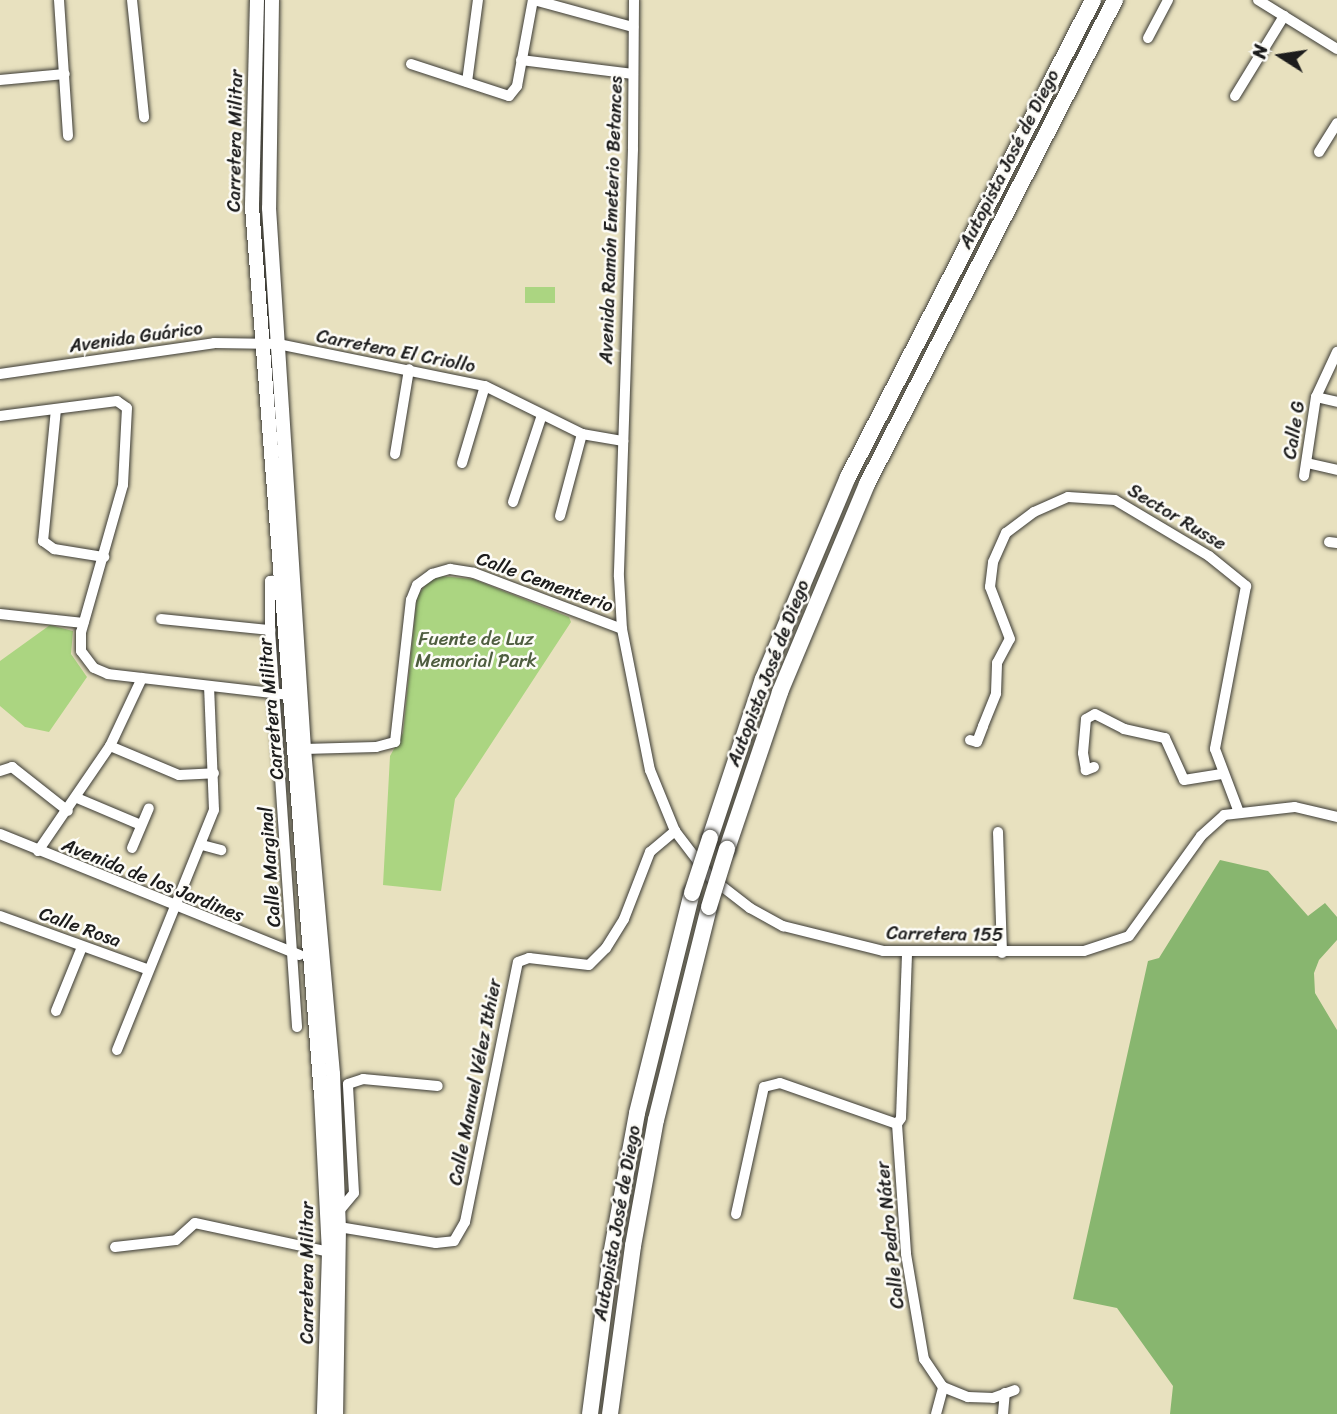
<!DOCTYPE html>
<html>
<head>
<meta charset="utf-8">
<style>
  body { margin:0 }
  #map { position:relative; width:1337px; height:1414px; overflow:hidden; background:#e8e1bf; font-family:Sriracha,sans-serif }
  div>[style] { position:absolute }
  .green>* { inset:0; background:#abd581; transform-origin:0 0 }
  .forest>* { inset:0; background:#88b66f }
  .roads { filter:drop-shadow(0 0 2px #3b3a34) drop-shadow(0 0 2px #3b3a34) }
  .minor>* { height:10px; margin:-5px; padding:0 5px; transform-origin:5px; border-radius:5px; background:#fff }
  .major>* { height:14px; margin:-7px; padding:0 7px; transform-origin:7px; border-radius:7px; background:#fff }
  .highway>* { height:16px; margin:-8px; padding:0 8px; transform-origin:8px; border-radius:8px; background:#fff }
  .bridges { filter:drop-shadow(0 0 2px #3b3a34) drop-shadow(0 0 2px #3b3a34) }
  .highway-bridge>* { height:16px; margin:-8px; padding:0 8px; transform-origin:8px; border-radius:8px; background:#fff }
  span { translate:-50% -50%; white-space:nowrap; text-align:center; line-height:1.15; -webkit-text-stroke:5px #fdfcf7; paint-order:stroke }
  .street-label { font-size:19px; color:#1c1c1c }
  .park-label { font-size:19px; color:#4e5d3f }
  .north { position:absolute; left:1246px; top:21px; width:70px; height:70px; -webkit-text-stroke:5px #fdfcf7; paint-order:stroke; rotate:282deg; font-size:19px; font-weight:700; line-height:28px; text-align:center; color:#1c1c1c }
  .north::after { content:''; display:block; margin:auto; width:24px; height:32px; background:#1c1c1c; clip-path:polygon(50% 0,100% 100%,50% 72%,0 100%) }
</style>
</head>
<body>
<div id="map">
  <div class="green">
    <i style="left:525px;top:287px;width:30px;height:16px"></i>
    <i style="clip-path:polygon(441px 576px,473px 579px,569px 617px,571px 622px,455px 799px,441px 891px,383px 885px,390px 756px,403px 733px,417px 596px,429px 581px)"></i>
    <i style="clip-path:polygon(50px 625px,73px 631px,71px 654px,87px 677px,49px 732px,25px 727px,0 706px,0 661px)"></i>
  </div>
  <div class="forest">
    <i style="clip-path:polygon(1220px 860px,1268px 871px,1308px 916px,1325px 903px,1337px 917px,1337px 940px,1319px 960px,1314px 973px,1315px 993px,1337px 1030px,1337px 1414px,1170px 1414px,1173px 1386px,1117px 1308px,1073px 1299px,1148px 961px,1159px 958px)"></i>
  </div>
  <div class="roads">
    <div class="minor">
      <i style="left:59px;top:0;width:136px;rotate:86.2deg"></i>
      <i style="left:132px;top:0;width:118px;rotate:84.1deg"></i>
      <i style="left:534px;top:0;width:103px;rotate:15.3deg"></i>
      <i style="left:634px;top:0;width:149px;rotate:90.4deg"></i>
      <i style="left:633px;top:149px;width:428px;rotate:91.9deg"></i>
      <i style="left:619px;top:577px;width:52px;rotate:86.7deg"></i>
      <i style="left:622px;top:629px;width:144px;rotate:78.8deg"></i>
      <i style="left:650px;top:770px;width:66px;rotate:67.7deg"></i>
      <i style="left:675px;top:831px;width:58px;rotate:52.7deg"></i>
      <i style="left:710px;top:877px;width:51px;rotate:37.8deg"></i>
      <i style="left:750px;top:908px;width:38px;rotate:29deg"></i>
      <i style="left:783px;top:926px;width:103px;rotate:14deg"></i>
      <i style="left:883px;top:951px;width:201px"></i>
      <i style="left:1084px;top:951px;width:47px;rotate:-18.4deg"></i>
      <i style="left:1129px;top:936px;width:123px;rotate:-54.2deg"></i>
      <i style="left:1201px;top:836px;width:31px;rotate:-42deg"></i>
      <i style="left:1224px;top:815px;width:71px;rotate:-6.4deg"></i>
      <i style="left:1295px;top:807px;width:43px;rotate:13.4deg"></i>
      <i style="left:1258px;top:0;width:93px;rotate:31.8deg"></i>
      <i style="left:1148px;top:38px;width:43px;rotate:-62.2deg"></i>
      <i style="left:521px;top:60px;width:113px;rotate:7.1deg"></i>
      <i style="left:411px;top:64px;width:103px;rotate:18.1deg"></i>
      <i style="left:509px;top:96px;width:13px;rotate:-51deg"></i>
      <i style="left:517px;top:86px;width:87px;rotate:-79.5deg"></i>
      <i style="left:0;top:80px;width:65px;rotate:-5.3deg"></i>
      <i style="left:467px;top:82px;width:83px;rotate:-82.4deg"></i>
      <i style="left:1235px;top:96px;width:94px;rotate:-58.5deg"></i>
      <i style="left:1319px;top:152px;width:34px;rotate:-58deg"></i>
      <i style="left:0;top:374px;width:216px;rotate:-8.2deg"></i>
      <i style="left:214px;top:343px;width:64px;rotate:0.9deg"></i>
      <i style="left:278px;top:344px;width:211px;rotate:11.5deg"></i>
      <i style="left:485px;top:386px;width:108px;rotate:26.3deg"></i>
      <i style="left:582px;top:434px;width:42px;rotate:9.7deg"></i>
      <i style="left:1316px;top:397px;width:22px;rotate:13deg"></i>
      <i style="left:56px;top:409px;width:133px;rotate:95.6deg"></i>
      <i style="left:43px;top:541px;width:14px;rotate:36deg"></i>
      <i style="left:54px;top:549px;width:51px;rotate:9.1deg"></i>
      <i style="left:0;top:416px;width:118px;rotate:-7.3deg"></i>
      <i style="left:117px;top:401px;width:12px;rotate:35deg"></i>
      <i style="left:127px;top:408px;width:77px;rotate:93deg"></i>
      <i style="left:123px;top:485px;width:153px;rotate:105.9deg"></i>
      <i style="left:81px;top:632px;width:19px;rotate:90deg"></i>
      <i style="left:81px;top:651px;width:21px;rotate:53deg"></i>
      <i style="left:94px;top:668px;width:15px;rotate:23deg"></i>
      <i style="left:108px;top:674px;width:182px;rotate:6.6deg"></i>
      <i style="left:395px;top:454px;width:86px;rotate:-80.6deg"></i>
      <i style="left:462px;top:463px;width:80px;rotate:-73.4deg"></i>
      <i style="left:1307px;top:463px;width:31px;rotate:13deg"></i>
      <i style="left:1304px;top:476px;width:80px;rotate:-81.4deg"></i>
      <i style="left:1316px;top:397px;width:50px;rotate:-65deg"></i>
      <i style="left:513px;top:502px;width:92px;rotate:-71.6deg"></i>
      <i style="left:560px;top:516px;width:85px;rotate:-75deg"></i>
      <i style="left:1329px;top:542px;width:8px;rotate:7deg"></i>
      <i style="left:280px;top:580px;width:10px;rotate:174deg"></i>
      <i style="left:270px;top:581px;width:49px;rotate:90deg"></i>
      <i style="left:270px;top:630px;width:398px;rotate:86.1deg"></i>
      <i style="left:0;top:614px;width:84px;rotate:6.1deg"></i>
      <i style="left:161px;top:619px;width:110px;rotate:5.8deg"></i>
      <i style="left:970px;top:740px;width:7px;rotate:16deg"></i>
      <i style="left:977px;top:742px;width:17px;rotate:-69deg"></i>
      <i style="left:983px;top:726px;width:35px;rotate:-68deg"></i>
      <i style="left:996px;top:693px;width:30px;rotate:-88deg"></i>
      <i style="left:997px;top:663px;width:27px;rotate:-62deg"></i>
      <i style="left:1010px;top:639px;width:56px;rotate:-111deg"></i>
      <i style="left:990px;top:587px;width:25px;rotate:-83deg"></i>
      <i style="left:993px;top:562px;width:32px;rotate:-66deg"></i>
      <i style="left:1006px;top:533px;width:35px;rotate:-37deg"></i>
      <i style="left:1034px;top:512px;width:37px;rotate:-24deg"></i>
      <i style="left:1068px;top:497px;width:47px;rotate:3.7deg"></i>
      <i style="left:1115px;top:500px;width:109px;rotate:30.8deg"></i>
      <i style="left:1209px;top:556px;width:48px;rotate:39deg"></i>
      <i style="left:1246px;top:586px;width:166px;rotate:100.8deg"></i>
      <i style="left:1215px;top:749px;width:65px;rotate:69.3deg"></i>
      <i style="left:110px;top:746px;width:75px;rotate:22.8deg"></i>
      <i style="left:179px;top:775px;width:35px;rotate:-3deg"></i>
      <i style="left:304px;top:749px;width:72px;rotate:-1.6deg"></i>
      <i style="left:376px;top:747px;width:20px;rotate:-15deg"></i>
      <i style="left:395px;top:742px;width:143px;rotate:-83.6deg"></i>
      <i style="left:411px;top:600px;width:16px;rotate:-68deg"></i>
      <i style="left:417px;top:585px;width:19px;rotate:-36deg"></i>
      <i style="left:432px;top:574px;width:19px;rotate:-16deg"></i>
      <i style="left:450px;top:569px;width:24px;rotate:9deg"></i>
      <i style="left:474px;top:573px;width:158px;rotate:20.7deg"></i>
      <i style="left:1094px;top:767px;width:9px;rotate:159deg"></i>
      <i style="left:1086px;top:770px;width:17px;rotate:-100deg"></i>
      <i style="left:1083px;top:753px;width:34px;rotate:-85deg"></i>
      <i style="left:1086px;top:719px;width:10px;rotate:-29deg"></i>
      <i style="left:1095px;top:714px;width:33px;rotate:27deg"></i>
      <i style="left:1124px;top:729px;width:42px;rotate:12.4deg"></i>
      <i style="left:1165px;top:738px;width:46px;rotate:65.7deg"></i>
      <i style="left:1184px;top:780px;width:38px;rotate:-9deg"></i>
      <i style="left:0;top:771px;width:13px;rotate:-18deg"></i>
      <i style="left:12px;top:767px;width:71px;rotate:38.2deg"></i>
      <i style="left:77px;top:798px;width:69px;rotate:22.9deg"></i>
      <i style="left:998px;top:832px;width:121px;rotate:88.1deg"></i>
      <i style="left:0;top:834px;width:323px;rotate:22deg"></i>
      <i style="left:202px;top:845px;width:20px;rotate:15deg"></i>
      <i style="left:132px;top:848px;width:43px;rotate:-67deg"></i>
      <i style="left:38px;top:851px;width:127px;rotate:-55.6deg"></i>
      <i style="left:110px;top:746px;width:75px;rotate:-64.8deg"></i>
      <i style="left:0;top:916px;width:158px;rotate:19.9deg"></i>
      <i style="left:56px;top:1011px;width:69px;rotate:-67.9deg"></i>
      <i style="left:117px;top:1050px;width:259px;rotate:-68deg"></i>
      <i style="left:214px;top:810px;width:124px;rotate:-92.3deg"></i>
      <i style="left:348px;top:1084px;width:16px;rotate:-18deg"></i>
      <i style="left:363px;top:1079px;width:75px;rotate:5.3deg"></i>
      <i style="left:897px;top:1124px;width:130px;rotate:86deg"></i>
      <i style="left:906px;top:1254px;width:107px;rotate:80.3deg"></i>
      <i style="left:924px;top:1359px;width:34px;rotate:56deg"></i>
      <i style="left:943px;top:1387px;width:27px;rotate:22deg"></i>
      <i style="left:968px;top:1397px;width:25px;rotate:2deg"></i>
      <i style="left:993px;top:1398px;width:23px;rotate:-20deg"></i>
      <i style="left:897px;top:1124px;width:7px;rotate:-56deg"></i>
      <i style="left:901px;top:1118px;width:164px;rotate:-87.9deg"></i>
      <i style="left:339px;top:1211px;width:23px;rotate:-50deg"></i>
      <i style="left:354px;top:1193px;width:109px;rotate:-93.2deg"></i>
      <i style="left:736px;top:1214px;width:130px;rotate:-77.6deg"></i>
      <i style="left:764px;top:1087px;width:16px;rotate:-14deg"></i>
      <i style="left:780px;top:1083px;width:124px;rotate:19.3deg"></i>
      <i style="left:339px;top:1227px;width:98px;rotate:9.4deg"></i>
      <i style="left:436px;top:1243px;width:18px;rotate:-6deg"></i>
      <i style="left:454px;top:1241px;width:22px;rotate:-60deg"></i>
      <i style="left:465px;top:1222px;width:265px;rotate:-78.5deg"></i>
      <i style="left:518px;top:962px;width:12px;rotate:-20deg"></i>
      <i style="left:529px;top:958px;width:60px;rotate:6.7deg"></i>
      <i style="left:589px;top:965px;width:24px;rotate:-45deg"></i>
      <i style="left:606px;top:948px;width:34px;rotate:-58deg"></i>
      <i style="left:624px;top:919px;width:72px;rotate:-68.8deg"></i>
      <i style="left:650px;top:852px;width:33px;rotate:-40deg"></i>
      <i style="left:115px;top:1247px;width:61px;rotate:-6.5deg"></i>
      <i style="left:176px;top:1240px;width:25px;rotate:-42deg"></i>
      <i style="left:195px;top:1223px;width:137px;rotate:12.2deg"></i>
      <i style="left:936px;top:1414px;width:28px;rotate:-75deg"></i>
      <i style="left:1003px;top:1414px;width:21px;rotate:-85deg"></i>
    </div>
    <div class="major">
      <i style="left:257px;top:0;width:207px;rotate:91.4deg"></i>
      <i style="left:252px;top:207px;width:891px;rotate:85.56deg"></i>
      <i style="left:321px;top:1095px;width:157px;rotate:87.1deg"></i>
      <i style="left:329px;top:1252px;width:162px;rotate:91.8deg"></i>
      <i style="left:272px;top:0;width:208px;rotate:90.8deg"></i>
      <i style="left:269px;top:208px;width:542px;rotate:86.3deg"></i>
      <i style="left:304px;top:749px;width:326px;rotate:84.9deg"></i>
      <i style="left:333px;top:1074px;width:153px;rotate:87.8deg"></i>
      <i style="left:339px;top:1227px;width:187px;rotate:90.9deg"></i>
    </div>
    <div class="highway">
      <i style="left:710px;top:838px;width:168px;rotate:-71.6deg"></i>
      <i style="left:763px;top:679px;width:219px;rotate:-67.2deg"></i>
      <i style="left:848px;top:477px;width:536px;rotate:-62.81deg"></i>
      <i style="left:727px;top:849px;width:166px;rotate:-71.3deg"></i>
      <i style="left:780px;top:692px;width:225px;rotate:-67.3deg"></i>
      <i style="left:867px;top:484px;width:544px;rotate:-62.87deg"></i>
      <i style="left:590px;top:1414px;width:160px;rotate:-82.5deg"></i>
      <i style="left:611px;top:1255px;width:144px;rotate:-79.6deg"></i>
      <i style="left:637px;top:1113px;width:227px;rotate:-76deg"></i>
      <i style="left:610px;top:1414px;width:170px;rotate:-82.2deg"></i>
      <i style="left:633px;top:1246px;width:128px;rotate:-79.7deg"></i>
      <i style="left:656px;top:1120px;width:219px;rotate:-76deg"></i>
    </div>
  </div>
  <div class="bridges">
    <div class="highway-bridge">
      <i style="left:692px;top:893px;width:58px;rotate:-71.9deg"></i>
      <i style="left:709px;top:907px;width:61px;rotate:-72.8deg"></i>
    </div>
  </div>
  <div class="street-label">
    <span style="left:235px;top:141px;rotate:-89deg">Carretera Militar</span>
    <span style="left:1009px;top:159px;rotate:-63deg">Autopista José de Diego</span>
    <span style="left:611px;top:220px;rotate:-88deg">Avenida Ramón Emeterio Betances</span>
    <span style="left:136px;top:337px;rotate:-8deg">Avenida Guárico</span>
    <span style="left:396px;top:351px;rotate:11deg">Carretera El Criollo</span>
    <span style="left:1294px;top:430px;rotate:-81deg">Calle G</span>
    <span style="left:1177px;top:517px;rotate:31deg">Sector Russe</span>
    <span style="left:545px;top:582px;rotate:20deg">Calle Cementerio</span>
    <span style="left:768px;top:673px;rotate:-69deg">Autopista José de Diego</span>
    <span style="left:271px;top:709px;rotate:-95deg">Carretera Militar</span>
    <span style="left:270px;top:867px;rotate:-94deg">Calle Marginal</span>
    <span style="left:153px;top:880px;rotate:22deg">Avenida de los Jardines</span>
    <span style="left:80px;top:927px;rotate:20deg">Calle Rosa</span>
    <span style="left:945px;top:934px;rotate:1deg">Carretera 155</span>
    <span style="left:475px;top:1082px;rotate:-79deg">Calle Manuel Vélez Ithier</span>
    <span style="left:617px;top:1223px;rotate:-80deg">Autopista José de Diego</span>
    <span style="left:890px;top:1235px;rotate:-96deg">Calle Pedro Náter</span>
    <span style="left:307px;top:1273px;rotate:-90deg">Carretera Militar</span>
  </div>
  <div class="park-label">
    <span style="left:476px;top:650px">Fuente de Luz<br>Memorial Park</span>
  </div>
  <div class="north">N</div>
</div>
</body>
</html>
